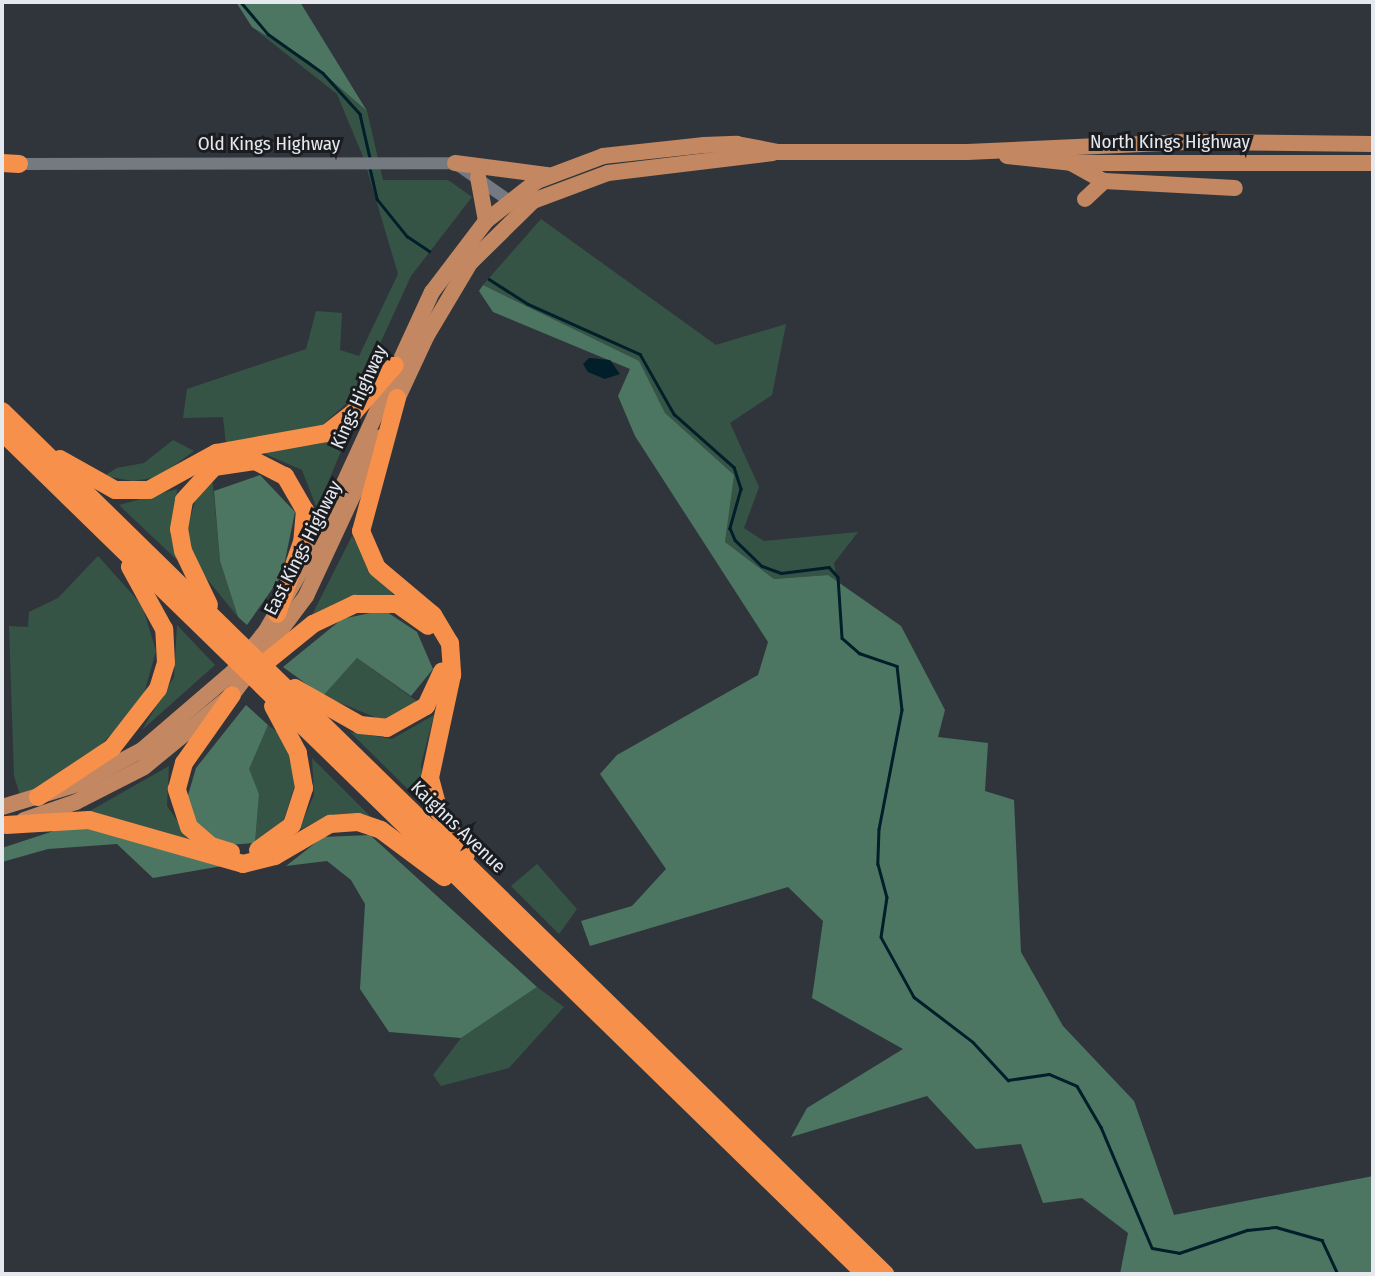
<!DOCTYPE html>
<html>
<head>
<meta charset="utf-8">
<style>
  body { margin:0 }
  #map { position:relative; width:1375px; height:1276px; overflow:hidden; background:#30353c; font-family:"Fira Sans Condensed",sans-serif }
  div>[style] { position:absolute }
  .green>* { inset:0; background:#365445 }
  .forest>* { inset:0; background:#4d7662 }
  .water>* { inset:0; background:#001f2a }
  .stream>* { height:2.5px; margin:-1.25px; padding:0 1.25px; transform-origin:1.25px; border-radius:1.25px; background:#001f2a }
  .minor>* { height:12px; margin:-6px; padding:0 6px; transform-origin:6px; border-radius:6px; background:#747982 }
  .major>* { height:16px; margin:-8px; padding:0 8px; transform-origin:8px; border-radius:8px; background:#c38761 }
  .highway>* { height:18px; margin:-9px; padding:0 9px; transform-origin:9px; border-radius:9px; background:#f7904b }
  span { translate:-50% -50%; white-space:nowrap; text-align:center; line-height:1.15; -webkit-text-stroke:6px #1a1c20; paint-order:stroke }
  .street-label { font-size:19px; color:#e5e8ed }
  .frame { position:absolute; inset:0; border:4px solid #e5e8ed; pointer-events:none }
</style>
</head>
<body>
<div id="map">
  <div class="green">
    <i style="clip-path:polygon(252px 27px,309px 61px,367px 111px,383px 180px,448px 180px,472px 197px,411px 276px,357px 394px,321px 426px,226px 444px,223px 417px,183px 418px,187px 389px,306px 349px,316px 311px,342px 313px,340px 350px,359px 356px,398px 274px,364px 159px,337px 94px)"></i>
    <i style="clip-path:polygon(541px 219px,716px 345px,786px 324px,772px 395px,730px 423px,759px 487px,744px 528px,764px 541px,858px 532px,834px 563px,837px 581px,828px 575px,774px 579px,725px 542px,733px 475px,665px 413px,639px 362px,483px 285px)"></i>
    <i style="clip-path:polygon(352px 425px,317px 509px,302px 470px,256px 450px,319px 444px)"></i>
    <i style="clip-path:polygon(173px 440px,194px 451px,158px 477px,133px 481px,104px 476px,117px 468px,144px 463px)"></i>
    <i style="clip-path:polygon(212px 476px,220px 561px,238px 617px,198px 568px,186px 532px,197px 495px)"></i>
    <i style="clip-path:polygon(177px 489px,172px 540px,177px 560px,119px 505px)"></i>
    <i style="clip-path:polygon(352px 536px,393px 595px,350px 597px,311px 617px)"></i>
    <i style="clip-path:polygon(98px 556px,142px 605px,156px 651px,141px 704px,80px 766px,21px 798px,14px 776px,9px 626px,28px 627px,29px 612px,58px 598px)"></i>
    <i style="clip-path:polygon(177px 625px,215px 665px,142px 730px,174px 677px)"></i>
    <i style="clip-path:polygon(357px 658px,418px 702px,399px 716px,382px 720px,323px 696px)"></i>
    <i style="clip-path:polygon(434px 715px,421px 764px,424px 805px,350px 732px,392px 739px)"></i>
    <i style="clip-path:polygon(268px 725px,282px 736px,294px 765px,294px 788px,284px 819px,255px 843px,259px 794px,248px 769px)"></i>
    <i style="clip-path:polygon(312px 758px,370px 816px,328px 816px,299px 830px,314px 795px)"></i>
    <i style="clip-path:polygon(169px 766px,167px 806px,192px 842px,88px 812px)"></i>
    <i style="clip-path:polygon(537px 864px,577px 909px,559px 934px,511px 886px)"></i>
    <i style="clip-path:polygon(537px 987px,564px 1007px,509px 1068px,441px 1086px,433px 1075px,461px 1038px)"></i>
  </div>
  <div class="forest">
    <i style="clip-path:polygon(236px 2px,300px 2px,367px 111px,309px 61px,252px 27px)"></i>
    <i style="clip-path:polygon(483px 285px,639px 361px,665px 413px,734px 475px,725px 542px,774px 579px,828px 575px,901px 626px,945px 710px,938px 737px,988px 743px,985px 791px,1014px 800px,1021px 952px,1063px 1026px,1134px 1101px,1174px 1215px,1373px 1176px,1373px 1274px,1120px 1274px,1128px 1233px,1082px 1198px,1043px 1203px,1021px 1144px,976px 1149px,927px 1096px,791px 1137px,807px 1108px,903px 1049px,812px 998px,823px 921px,788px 887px,590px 946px,581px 921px,632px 906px,666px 869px,600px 774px,617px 755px,758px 675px,768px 642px,635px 436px,618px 396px,630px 369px,493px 312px,479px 291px)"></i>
    <i style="clip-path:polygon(260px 475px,295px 512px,282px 575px,247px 625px,238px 617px,220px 561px,214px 491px)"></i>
    <i style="clip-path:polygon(384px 610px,417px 632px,433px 669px,411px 696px,357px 658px,323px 696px,283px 667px,342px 619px)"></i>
    <i style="clip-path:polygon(246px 705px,268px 725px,249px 769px,259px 794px,255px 843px,227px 845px,202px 833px,186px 802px,196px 768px)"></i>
    <i style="clip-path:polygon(78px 823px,222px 866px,153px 878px,117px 844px,48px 849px,2px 862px,2px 848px)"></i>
    <i style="clip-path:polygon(370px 835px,537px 987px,461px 1038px,389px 1032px,360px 989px,365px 904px,351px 880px,327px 861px,286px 866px,323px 837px)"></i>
  </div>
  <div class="water">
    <i style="clip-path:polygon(589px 358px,610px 360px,620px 374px,605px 379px,588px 372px,583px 364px)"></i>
  </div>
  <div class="stream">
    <i style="left:241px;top:2px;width:42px;rotate:49.8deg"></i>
    <i style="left:268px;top:34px;width:67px;rotate:35.3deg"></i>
    <i style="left:323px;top:73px;width:55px;rotate:47.9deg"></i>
    <i style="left:360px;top:114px;width:45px;rotate:77.2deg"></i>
    <i style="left:370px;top:168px;width:32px;rotate:77deg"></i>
    <i style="left:377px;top:199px;width:48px;rotate:51deg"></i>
    <i style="left:407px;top:236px;width:27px;rotate:34deg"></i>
    <i style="left:489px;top:279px;width:46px;rotate:32.7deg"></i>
    <i style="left:528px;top:304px;width:123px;rotate:24.1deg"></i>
    <i style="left:640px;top:354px;width:69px;rotate:60.5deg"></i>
    <i style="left:674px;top:414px;width:80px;rotate:41.5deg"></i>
    <i style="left:734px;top:467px;width:23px;rotate:72deg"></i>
    <i style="left:741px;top:489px;width:41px;rotate:105.8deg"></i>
    <i style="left:730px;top:528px;width:13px;rotate:67deg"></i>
    <i style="left:735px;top:540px;width:37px;rotate:44deg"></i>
    <i style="left:762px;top:566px;width:20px;rotate:20deg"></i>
    <i style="left:781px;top:573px;width:48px;rotate:-7.1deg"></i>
    <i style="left:829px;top:567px;width:13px;rotate:48deg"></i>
    <i style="left:838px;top:577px;width:61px;rotate:86.2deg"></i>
    <i style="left:842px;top:638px;width:23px;rotate:41deg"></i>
    <i style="left:859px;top:653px;width:40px;rotate:18.9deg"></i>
    <i style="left:897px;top:666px;width:44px;rotate:83.5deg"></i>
    <i style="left:902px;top:710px;width:121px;rotate:100.9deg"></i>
    <i style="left:879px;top:829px;width:35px;rotate:92deg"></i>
    <i style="left:878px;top:864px;width:34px;rotate:75deg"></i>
    <i style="left:887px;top:897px;width:40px;rotate:98.5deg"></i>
    <i style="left:881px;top:937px;width:68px;rotate:61.2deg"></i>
    <i style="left:914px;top:997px;width:74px;rotate:37.3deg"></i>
    <i style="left:973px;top:1042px;width:52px;rotate:47.4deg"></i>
    <i style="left:1008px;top:1080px;width:41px;rotate:-8.3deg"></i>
    <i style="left:1049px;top:1074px;width:30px;rotate:23deg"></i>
    <i style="left:1077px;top:1086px;width:48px;rotate:59.7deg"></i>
    <i style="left:1101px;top:1127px;width:131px;rotate:67.1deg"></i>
    <i style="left:1152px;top:1248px;width:27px;rotate:10deg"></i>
    <i style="left:1179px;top:1253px;width:72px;rotate:-18.7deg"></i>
    <i style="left:1247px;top:1230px;width:29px;rotate:-6deg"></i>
    <i style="left:1276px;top:1227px;width:48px;rotate:15.8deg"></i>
    <i style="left:1322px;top:1240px;width:38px;rotate:65deg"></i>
  </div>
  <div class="minor">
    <i style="left:19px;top:164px;width:436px;rotate:-0.1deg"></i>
    <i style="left:455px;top:163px;width:65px;rotate:34.9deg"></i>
  </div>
  <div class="major">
    <i style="left:1007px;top:156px;width:64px;rotate:6.2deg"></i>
    <i style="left:1071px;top:163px;width:302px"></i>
    <i style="left:455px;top:163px;width:94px;rotate:7.4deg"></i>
    <i style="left:1071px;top:163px;width:38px;rotate:29deg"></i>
    <i style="left:1104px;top:181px;width:131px;rotate:3.1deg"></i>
    <i style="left:478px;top:177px;width:45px;rotate:79.7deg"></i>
    <i style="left:1085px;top:199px;width:26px;rotate:-43deg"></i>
    <i style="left:392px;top:410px;width:81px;rotate:-65deg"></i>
    <i style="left:426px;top:337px;width:86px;rotate:-59.3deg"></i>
    <i style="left:470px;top:263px;width:88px;rotate:-44.5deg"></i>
    <i style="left:533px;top:201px;width:80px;rotate:-20.5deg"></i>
    <i style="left:608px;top:173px;width:166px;rotate:-6.9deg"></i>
    <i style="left:2px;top:807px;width:79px;rotate:-16.8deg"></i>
    <i style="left:78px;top:784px;width:72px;rotate:-28deg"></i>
    <i style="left:142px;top:750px;width:120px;rotate:-40.6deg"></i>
    <i style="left:233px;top:672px;width:53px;rotate:-51.2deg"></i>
    <i style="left:266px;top:631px;width:100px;rotate:-60.1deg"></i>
    <i style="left:316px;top:544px;width:277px;rotate:-65.3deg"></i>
    <i style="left:432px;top:292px;width:89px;rotate:-52.7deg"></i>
    <i style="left:486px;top:221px;width:65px;rotate:-38.1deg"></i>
    <i style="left:537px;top:181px;width:71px;rotate:-20.7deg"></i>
    <i style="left:603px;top:156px;width:102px;rotate:-6.2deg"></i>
    <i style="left:704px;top:145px;width:33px;rotate:-2deg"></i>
    <i style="left:737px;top:144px;width:42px;rotate:11deg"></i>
    <i style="left:778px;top:152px;width:189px"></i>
    <i style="left:967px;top:152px;width:224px;rotate:-2.6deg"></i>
    <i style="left:1191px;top:142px;width:182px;rotate:0.6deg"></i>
    <i style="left:24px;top:820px;width:55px;rotate:-19.1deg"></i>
    <i style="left:76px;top:802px;width:76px;rotate:-27.2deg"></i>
    <i style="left:144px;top:767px;width:114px;rotate:-39.3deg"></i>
    <i style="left:232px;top:695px;width:124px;rotate:-53.2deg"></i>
    <i style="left:306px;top:596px;width:175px;rotate:-65deg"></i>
  </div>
  <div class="highway">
    <i style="left:2px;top:163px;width:17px;rotate:3deg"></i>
    <i style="left:397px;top:398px;width:138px;rotate:105.1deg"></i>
    <i style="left:361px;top:531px;width:40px;rotate:66.6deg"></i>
    <i style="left:377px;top:568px;width:73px;rotate:40deg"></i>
    <i style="left:433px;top:615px;width:33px;rotate:59deg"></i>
    <i style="left:450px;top:643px;width:32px;rotate:86deg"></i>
    <i style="left:452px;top:675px;width:105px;rotate:102.1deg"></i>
    <i style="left:430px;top:778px;width:35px;rotate:75deg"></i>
    <i style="left:439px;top:812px;width:50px;rotate:57.3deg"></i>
    <i style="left:2px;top:411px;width:1235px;rotate:44.34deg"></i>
    <i style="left:2px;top:432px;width:1206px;rotate:44.29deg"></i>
    <i style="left:60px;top:459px;width:63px;rotate:29.4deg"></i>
    <i style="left:115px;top:490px;width:34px"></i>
    <i style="left:149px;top:490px;width:77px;rotate:-28.9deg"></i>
    <i style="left:216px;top:453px;width:113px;rotate:-10.2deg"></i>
    <i style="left:327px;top:433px;width:34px;rotate:-38deg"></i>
    <i style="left:354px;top:412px;width:62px;rotate:-48.9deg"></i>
    <i style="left:209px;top:605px;width:60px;rotate:-115.7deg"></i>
    <i style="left:183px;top:551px;width:22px;rotate:-100deg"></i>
    <i style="left:179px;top:529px;width:29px;rotate:-80deg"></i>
    <i style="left:184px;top:500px;width:45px;rotate:-47.7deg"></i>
    <i style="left:214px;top:467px;width:41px;rotate:-8.3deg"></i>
    <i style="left:255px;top:461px;width:34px;rotate:27deg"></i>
    <i style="left:285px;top:476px;width:39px;rotate:60deg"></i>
    <i style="left:305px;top:510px;width:32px;rotate:95deg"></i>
    <i style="left:302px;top:542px;width:76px;rotate:109.1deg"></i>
    <i style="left:255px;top:671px;width:75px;rotate:-39deg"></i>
    <i style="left:313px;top:624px;width:47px;rotate:-25.5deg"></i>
    <i style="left:355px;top:604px;width:42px"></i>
    <i style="left:397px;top:604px;width:38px;rotate:35deg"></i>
    <i style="left:295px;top:688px;width:75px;rotate:29.6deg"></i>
    <i style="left:360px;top:725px;width:27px;rotate:6deg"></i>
    <i style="left:387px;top:728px;width:45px;rotate:-29.4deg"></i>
    <i style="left:426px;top:706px;width:38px;rotate:-65deg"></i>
    <i style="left:38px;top:797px;width:89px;rotate:-33.5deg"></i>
    <i style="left:112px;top:748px;width:75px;rotate:-52.1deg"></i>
    <i style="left:158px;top:689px;width:27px;rotate:-73deg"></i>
    <i style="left:166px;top:663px;width:34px;rotate:-93deg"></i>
    <i style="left:164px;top:629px;width:71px;rotate:-118.7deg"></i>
    <i style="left:6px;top:825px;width:83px;rotate:-3.4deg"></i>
    <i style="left:89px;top:820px;width:160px;rotate:15.9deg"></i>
    <i style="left:243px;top:864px;width:33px;rotate:-14deg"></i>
    <i style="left:275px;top:856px;width:64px;rotate:-30.2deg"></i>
    <i style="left:330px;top:824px;width:28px;rotate:-4deg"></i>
    <i style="left:358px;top:822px;width:24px;rotate:19deg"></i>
    <i style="left:381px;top:830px;width:79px;rotate:36.7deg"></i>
    <i style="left:258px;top:850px;width:42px;rotate:-36.3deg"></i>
    <i style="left:292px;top:825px;width:39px;rotate:-72deg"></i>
    <i style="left:304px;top:788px;width:36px;rotate:-100deg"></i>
    <i style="left:298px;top:753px;width:53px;rotate:-118deg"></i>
    <i style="left:231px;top:852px;width:21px;rotate:-163deg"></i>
    <i style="left:211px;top:846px;width:29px;rotate:-139deg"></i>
    <i style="left:189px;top:827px;width:40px;rotate:-108deg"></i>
    <i style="left:177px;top:789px;width:27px;rotate:-75deg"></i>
    <i style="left:184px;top:763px;width:83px;rotate:-54.8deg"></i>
  </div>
  <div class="street-label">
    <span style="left:1170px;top:142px">North Kings Highway</span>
    <span style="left:269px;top:144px">Old Kings Highway</span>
    <span style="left:359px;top:397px;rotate:-66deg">Kings Highway</span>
    <span style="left:303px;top:548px;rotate:-63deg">East Kings Highway</span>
    <span style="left:458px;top:827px;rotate:44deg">Kaighns Avenue</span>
  </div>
  <div class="frame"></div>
</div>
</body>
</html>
